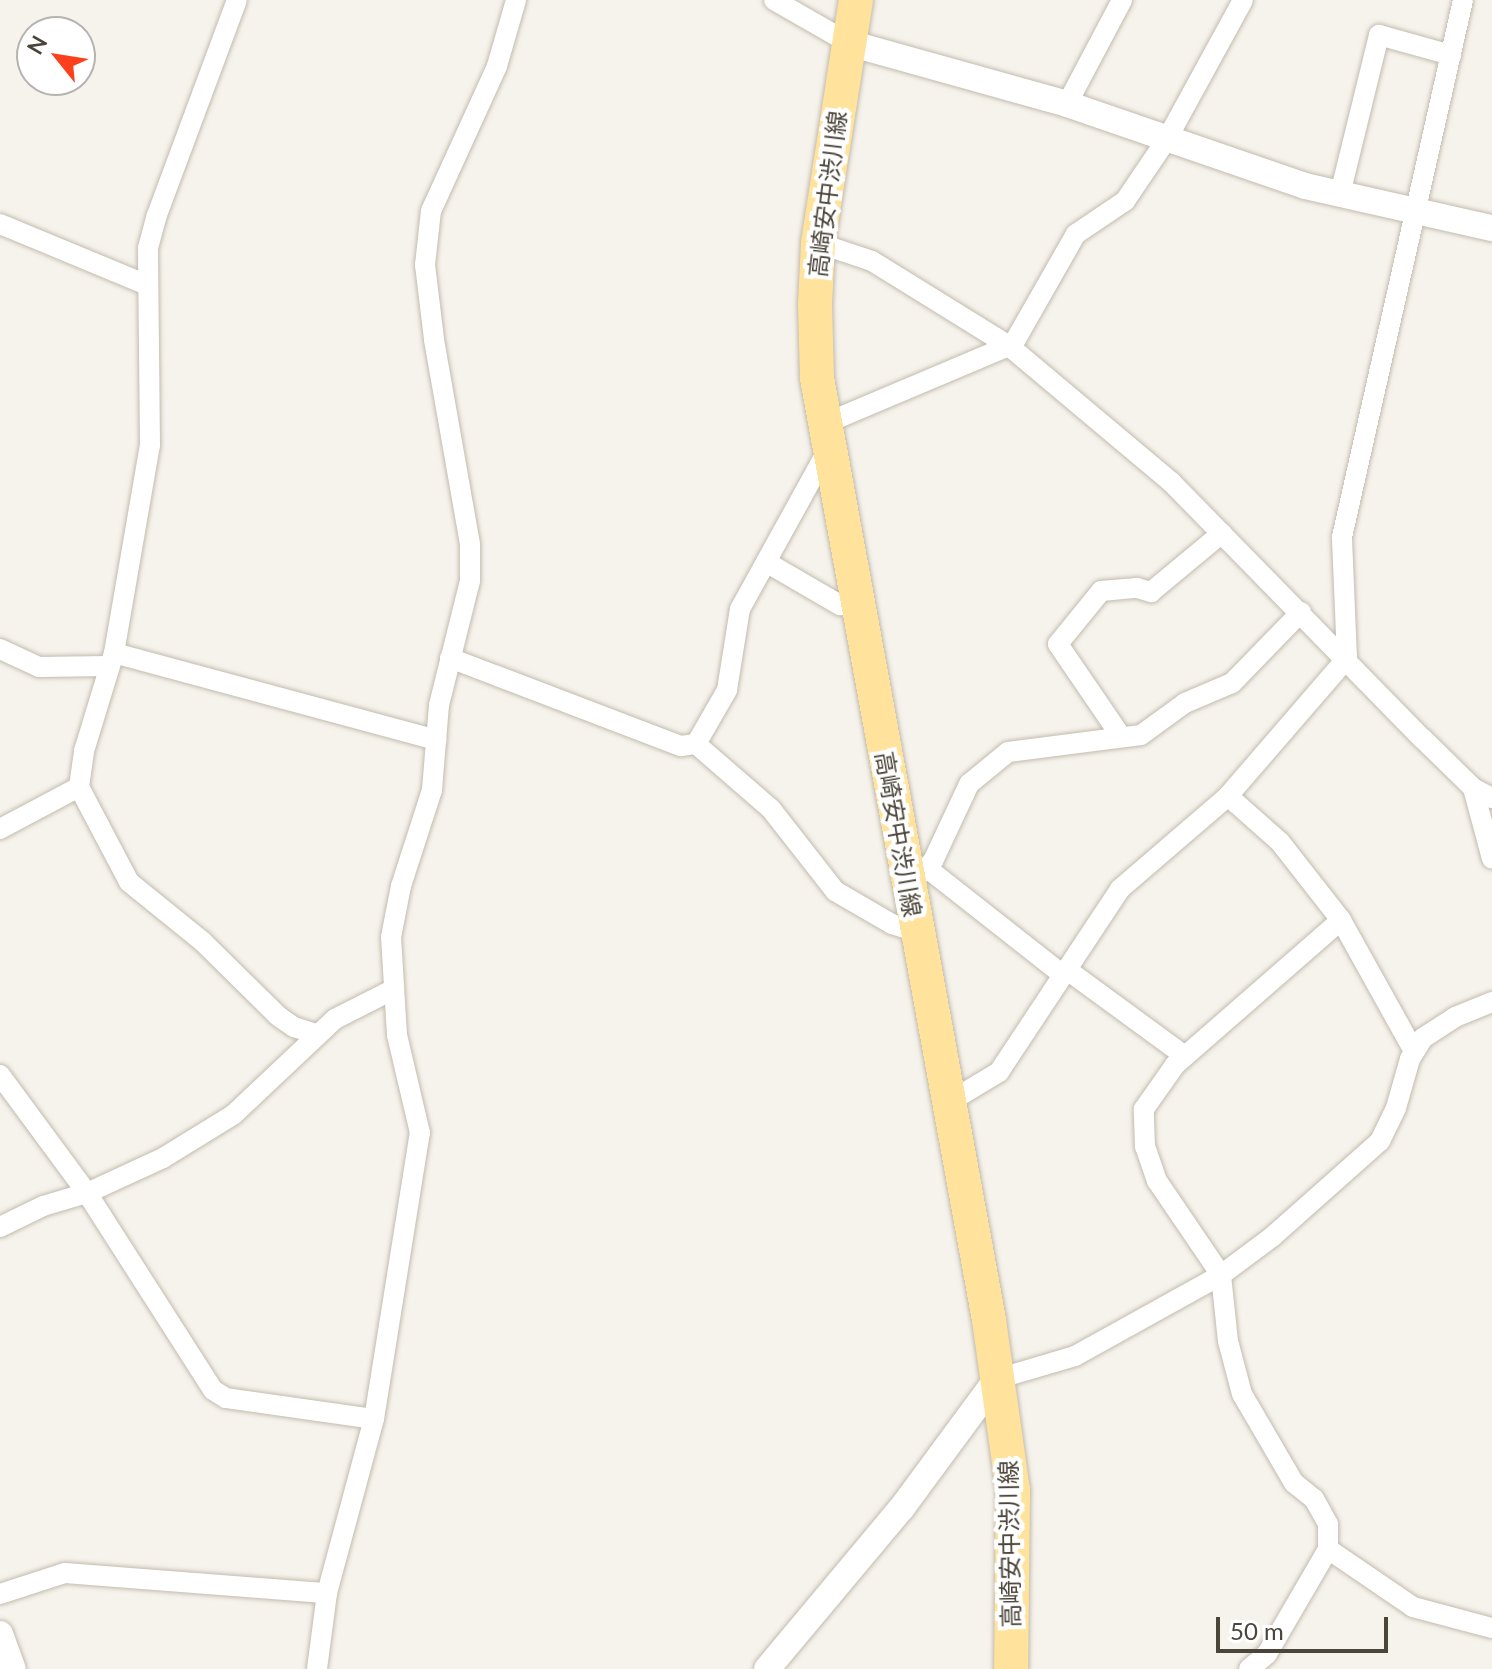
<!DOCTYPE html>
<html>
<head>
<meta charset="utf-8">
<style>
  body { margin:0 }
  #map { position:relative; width:1492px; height:1669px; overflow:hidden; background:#f6f3ec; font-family:Lato,"Noto Sans JP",sans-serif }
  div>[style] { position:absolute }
  .roads { filter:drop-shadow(0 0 2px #c2bbae) drop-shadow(0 0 2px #c2bbae) }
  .minor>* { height:20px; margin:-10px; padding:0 10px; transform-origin:10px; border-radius:10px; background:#fff }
  .tertiary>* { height:26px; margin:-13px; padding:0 13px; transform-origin:13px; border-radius:13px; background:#fff }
  .primary>* { height:34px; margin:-17px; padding:0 17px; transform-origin:17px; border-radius:17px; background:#ffe39c }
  span { translate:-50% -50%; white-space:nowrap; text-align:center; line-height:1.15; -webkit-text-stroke:8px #fff; paint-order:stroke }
  .street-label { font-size:24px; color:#4b4439 }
  .north { position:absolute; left:16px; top:16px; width:80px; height:80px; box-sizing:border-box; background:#fff; border:2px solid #b7b4b0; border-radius:50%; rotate:300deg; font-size:22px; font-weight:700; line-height:32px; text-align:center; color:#4b4439 }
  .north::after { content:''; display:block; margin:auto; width:28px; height:36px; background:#fc3f1d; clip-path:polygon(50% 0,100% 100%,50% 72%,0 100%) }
  .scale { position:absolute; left:1216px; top:1617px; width:172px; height:36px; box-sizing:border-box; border:4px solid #4b4439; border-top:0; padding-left:10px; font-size:24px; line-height:28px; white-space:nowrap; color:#4b4439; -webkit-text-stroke:6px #fff; paint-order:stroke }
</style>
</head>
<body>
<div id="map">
  <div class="roads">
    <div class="minor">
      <i style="left:774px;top:0;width:86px;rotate:29.8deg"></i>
      <i style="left:1067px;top:104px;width:118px;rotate:-62.1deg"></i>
      <i style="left:1340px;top:194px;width:164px;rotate:-76.2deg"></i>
      <i style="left:1379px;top:35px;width:75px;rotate:15.5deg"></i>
      <i style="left:0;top:224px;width:159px;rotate:22.5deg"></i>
      <i style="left:818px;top:243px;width:57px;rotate:18.4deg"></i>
      <i style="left:872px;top:261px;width:161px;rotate:31.8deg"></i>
      <i style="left:1009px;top:346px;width:212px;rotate:40deg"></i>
      <i style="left:1171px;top:482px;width:359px;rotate:45.6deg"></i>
      <i style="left:1422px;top:738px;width:71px;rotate:44.4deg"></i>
      <i style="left:1473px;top:788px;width:21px;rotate:28deg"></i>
      <i style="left:824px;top:424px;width:201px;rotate:-22.9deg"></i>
      <i style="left:1009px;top:346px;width:10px;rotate:-45deg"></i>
      <i style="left:1016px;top:339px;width:121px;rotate:-60.3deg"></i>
      <i style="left:1076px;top:234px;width:59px;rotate:-34deg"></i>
      <i style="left:1125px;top:201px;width:75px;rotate:-55.9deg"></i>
      <i style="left:1167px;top:139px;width:158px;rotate:-61.3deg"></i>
      <i style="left:766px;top:562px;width:86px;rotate:30.2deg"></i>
      <i style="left:840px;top:605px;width:17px;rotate:-3deg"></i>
      <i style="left:0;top:649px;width:43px;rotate:24.8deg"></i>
      <i style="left:39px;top:667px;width:68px;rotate:-0.8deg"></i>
      <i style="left:114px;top:653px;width:334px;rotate:15.1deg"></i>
      <i style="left:450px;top:658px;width:247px;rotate:20.9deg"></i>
      <i style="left:681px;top:746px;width:15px;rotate:-8deg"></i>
      <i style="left:696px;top:744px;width:99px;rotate:40.9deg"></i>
      <i style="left:771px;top:809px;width:104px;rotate:52deg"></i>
      <i style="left:835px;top:891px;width:66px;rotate:30.1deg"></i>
      <i style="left:892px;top:924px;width:26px;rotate:18deg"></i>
      <i style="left:1120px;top:735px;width:110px;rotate:-124.3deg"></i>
      <i style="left:1058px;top:644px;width:68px;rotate:-50.9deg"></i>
      <i style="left:1101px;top:591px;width:36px;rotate:-5deg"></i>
      <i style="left:1137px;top:588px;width:15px;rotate:16deg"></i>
      <i style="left:1151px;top:592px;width:92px;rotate:-39.7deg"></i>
      <i style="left:696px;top:744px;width:62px;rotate:-60.1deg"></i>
      <i style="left:727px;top:690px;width:82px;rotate:-80.9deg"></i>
      <i style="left:740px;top:609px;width:184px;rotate:-61.1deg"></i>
      <i style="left:79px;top:787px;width:107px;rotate:62.2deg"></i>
      <i style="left:129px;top:882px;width:95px;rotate:39deg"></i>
      <i style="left:203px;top:942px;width:105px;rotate:44.6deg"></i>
      <i style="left:278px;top:1016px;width:19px;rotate:35deg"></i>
      <i style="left:294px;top:1027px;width:23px;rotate:18deg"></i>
      <i style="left:1473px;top:788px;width:73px;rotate:75deg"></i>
      <i style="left:1228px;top:796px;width:69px;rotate:41.5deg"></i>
      <i style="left:1280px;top:842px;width:99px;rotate:52deg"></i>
      <i style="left:1341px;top:920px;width:150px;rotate:60.9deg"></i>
      <i style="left:0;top:829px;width:89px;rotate:-28deg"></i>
      <i style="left:79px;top:787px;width:36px;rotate:-82deg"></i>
      <i style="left:84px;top:751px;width:102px;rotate:-73deg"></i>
      <i style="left:114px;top:653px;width:211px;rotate:-80.2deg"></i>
      <i style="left:150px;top:445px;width:197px;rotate:-90.6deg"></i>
      <i style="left:148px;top:248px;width:34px;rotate:-75deg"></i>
      <i style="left:157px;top:215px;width:229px;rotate:-69.6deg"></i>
      <i style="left:927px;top:868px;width:173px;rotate:38.2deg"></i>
      <i style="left:909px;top:885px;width:34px;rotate:-45deg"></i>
      <i style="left:933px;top:861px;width:85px;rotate:-64.9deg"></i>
      <i style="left:969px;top:784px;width:50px;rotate:-39.4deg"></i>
      <i style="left:1008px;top:752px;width:134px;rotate:-7.3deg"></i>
      <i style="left:1141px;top:735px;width:54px;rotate:-36deg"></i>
      <i style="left:1185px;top:703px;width:51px;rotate:-23.1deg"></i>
      <i style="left:1232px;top:683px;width:99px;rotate:-45.8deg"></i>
      <i style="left:1066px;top:969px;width:147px;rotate:36.2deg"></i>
      <i style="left:0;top:1075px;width:147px;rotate:53.6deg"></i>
      <i style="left:87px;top:1193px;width:234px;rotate:57.4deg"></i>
      <i style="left:213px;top:1390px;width:15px;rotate:32deg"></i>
      <i style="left:226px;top:1398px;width:149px;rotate:8.1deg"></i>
      <i style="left:951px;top:1101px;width:56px;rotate:-31.1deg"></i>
      <i style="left:999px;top:1072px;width:219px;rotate:-56.5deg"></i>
      <i style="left:1120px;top:889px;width:143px;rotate:-40.7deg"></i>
      <i style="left:1228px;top:796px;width:182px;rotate:-49.2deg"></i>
      <i style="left:1347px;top:658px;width:121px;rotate:-92.4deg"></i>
      <i style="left:1342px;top:537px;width:550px;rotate:-77.3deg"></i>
      <i style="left:0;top:1227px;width:48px;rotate:-26deg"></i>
      <i style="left:43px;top:1206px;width:46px;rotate:-16.5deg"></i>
      <i style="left:87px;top:1193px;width:84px;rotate:-24.7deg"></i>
      <i style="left:163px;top:1158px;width:82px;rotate:-31.6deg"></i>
      <i style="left:233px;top:1115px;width:140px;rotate:-43.3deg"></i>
      <i style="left:335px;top:1019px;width:66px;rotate:-27deg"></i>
      <i style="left:997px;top:1379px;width:81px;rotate:-16.4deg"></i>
      <i style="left:1075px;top:1356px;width:167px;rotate:-29deg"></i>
      <i style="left:1221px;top:1275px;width:64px;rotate:-36.7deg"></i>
      <i style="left:1272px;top:1237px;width:144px;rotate:-41.6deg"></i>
      <i style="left:1380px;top:1141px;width:37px;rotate:-64deg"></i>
      <i style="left:1396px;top:1108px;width:51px;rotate:-74.1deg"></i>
      <i style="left:1410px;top:1059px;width:25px;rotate:-58deg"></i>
      <i style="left:1423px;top:1038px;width:38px;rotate:-33deg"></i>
      <i style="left:1455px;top:1017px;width:40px;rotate:-22deg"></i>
      <i style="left:1328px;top:1549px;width:103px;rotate:34.3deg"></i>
      <i style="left:1413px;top:1607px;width:82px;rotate:14.9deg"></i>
      <i style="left:0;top:1594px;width:68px;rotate:-17.9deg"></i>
      <i style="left:65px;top:1573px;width:263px;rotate:4.4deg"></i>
      <i style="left:317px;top:1669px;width:77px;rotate:-82.5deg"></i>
      <i style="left:327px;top:1593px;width:180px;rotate:-74.9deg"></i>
      <i style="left:374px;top:1419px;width:290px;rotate:-80.9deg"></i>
      <i style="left:420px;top:1133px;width:101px;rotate:-103.2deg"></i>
      <i style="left:397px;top:1035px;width:98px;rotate:-93.5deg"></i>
      <i style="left:391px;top:937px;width:52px;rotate:-78.9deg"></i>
      <i style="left:401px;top:886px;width:101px;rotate:-72.1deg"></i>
      <i style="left:432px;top:790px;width:85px;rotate:-85.3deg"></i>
      <i style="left:439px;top:705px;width:128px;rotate:-76deg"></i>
      <i style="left:470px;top:581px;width:37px;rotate:-90deg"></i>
      <i style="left:470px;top:544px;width:208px;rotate:-100deg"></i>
      <i style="left:434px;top:339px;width:75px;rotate:-96.9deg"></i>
      <i style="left:425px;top:265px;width:54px;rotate:-83.7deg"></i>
      <i style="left:431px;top:211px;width:159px;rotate:-65.5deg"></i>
      <i style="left:497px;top:66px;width:69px;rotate:-73.9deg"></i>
      <i style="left:1249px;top:1669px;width:23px;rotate:-40deg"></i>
      <i style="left:1267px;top:1654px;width:121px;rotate:-59.8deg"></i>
      <i style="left:1328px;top:1549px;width:25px;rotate:-90deg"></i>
      <i style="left:1328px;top:1524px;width:29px;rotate:-119deg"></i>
      <i style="left:1314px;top:1499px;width:26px;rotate:-141deg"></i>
      <i style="left:1294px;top:1483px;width:103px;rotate:-120.3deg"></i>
      <i style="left:1242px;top:1394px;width:55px;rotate:-104.8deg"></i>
      <i style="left:1228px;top:1341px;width:66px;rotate:-96.1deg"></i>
      <i style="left:1221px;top:1275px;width:114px;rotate:-124.2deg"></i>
      <i style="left:1157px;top:1181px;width:36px;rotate:-109deg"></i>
      <i style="left:1145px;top:1147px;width:38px;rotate:-92deg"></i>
      <i style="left:1144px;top:1109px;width:54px;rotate:-54.8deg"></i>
      <i style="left:1175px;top:1065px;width:220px;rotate:-41.1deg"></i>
    </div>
    <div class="tertiary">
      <i style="left:849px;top:43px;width:226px;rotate:15.6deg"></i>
      <i style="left:1067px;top:104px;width:252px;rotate:19deg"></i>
      <i style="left:1305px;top:186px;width:192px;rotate:12.7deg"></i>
      <i style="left:0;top:1634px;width:37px;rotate:70deg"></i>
      <i style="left:767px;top:1669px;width:209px;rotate:-50.1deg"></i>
      <i style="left:901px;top:1509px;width:162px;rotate:-53.6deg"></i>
    </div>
    <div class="primary">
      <i style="left:856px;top:0;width:246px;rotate:98.9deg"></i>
      <i style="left:818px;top:243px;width:62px;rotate:92.8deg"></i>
      <i style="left:815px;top:305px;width:73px;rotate:88.4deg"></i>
      <i style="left:817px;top:378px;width:958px;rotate:79.65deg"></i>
      <i style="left:989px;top:1320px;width:172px;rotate:82deg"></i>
      <i style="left:1013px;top:1490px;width:179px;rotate:90.6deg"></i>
    </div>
  </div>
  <div class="street-label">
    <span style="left:827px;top:194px;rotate:-83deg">高崎安中渋川線</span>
    <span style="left:899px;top:834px;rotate:80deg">高崎安中渋川線</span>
    <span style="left:1009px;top:1544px;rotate:-91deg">高崎安中渋川線</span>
  </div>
  <div class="north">N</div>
  <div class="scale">50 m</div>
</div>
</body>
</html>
